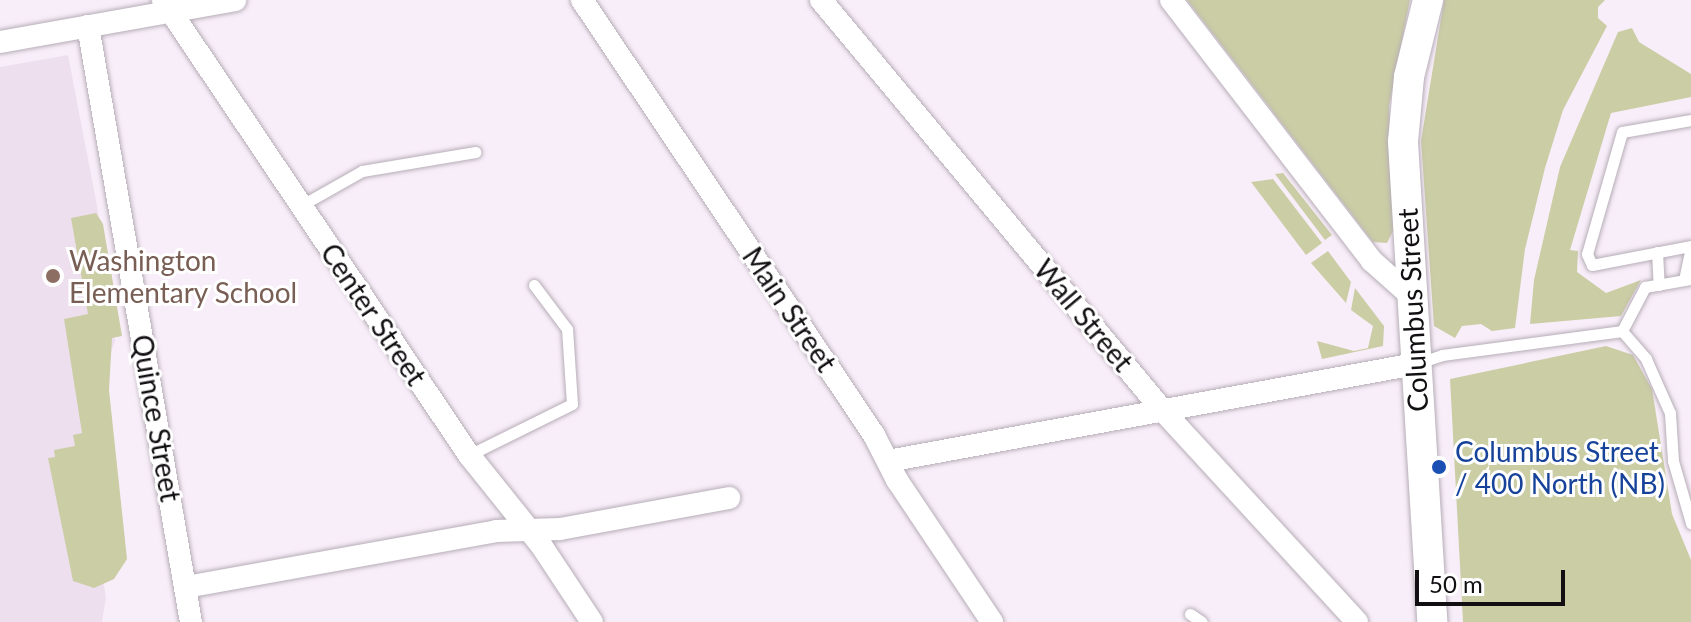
<!DOCTYPE html>
<html>
<head>
<meta charset="utf-8">
<style>
  body { margin:0 }
  #map { position:relative; width:1691px; height:622px; overflow:hidden; background:#f8eef9; font-family:Lato,sans-serif }
  div>[style] { position:absolute }
  .built>* { inset:0; background:#eedfee }
  .green>* { inset:0; background:#cbcda5 }
  .roads { filter:drop-shadow(0 0 2px #b6adb7) drop-shadow(0 0 2px #b6adb7) }
  .service>* { height:11px; margin:-5.5px; padding:0 5.5px; transform-origin:5.5px; border-radius:5.5px; background:#fff }
  .minor>* { height:22px; margin:-11px; padding:0 11px; transform-origin:11px; border-radius:11px; background:#fff }
  .secondary>* { height:30px; margin:-15px; padding:0 15px; transform-origin:15px; border-radius:15px; background:#fff }
  .dots>* { width:22px; height:22px; translate:-50% -50%; box-sizing:border-box; border:4px solid #fff; border-radius:50% }
  span { translate:-50% -50%; white-space:nowrap; text-align:center; line-height:1.15; -webkit-text-stroke:6px #fff; paint-order:stroke }
  .education-label { font-size:28px; color:#785e54 }
  .left { translate:0 -50%; text-align:left }
  .street-label { font-size:28px; color:#120f12 }
  .transit-label { font-size:28px; color:#164399 }
  .scale { position:absolute; left:1415px; top:570px; width:150px; height:36px; box-sizing:border-box; border:4px solid #120f12; border-top:0; padding-left:10px; font-size:24px; line-height:28px; white-space:nowrap; color:#120f12; -webkit-text-stroke:6px #fff; paint-order:stroke }
</style>
</head>
<body>
<div id="map">
  <div class="built">
    <i style="clip-path:polygon(68px 55px,98px 211px,115px 341px,78px 443px,106px 597px,102px 622px,0 622px,0 67px)"></i>
  </div>
  <div class="green">
    <i style="clip-path:polygon(1187px 0,1410px 0,1389px 106px,1394px 229px,1387px 243px,1373px 242px)"></i>
    <i style="clip-path:polygon(1444px 0,1605px 0,1598px 7px,1598px 18px,1607px 26px,1563px 110px,1545px 168px,1525px 249px,1515px 328px,1492px 331px,1481px 324px,1462px 326px,1455px 338px,1434px 326px,1421px 141px)"></i>
    <i style="clip-path:polygon(1632px 28px,1639px 42px,1691px 74px,1691px 97px,1611px 113px,1570px 250px,1578px 251px,1577px 272px,1606px 293px,1641px 280px,1621px 316px,1530px 324px,1534px 280px,1560px 167px,1618px 32px)"></i>
    <i style="clip-path:polygon(1283px 173px,1332px 235px,1325px 240px,1275px 174px)"></i>
    <i style="clip-path:polygon(1273px 179px,1322px 243px,1306px 255px,1251px 182px)"></i>
    <i style="clip-path:polygon(96px 213px,103px 224px,122px 336px,112px 338px,109px 390px,127px 559px,114px 579px,94px 588px,73px 581px,48px 458px,55px 457px,54px 450px,75px 446px,73px 435px,82px 433px,64px 319px,88px 314px,71px 218px)"></i>
    <i style="clip-path:polygon(1328px 251px,1351px 282px,1346px 303px,1311px 263px)"></i>
    <i style="clip-path:polygon(1355px 288px,1384px 326px,1383px 346px,1322px 359px,1317px 341px,1354px 351px,1368px 348px,1373px 326px,1351px 310px)"></i>
    <i style="clip-path:polygon(1606px 346px,1633px 355px,1652px 389px,1672px 514px,1691px 560px,1691px 622px,1463px 622px,1450px 379px)"></i>
  </div>
  <div class="roads">
    <div class="service">
      <i style="left:1691px;top:120px;width:70px;rotate:170.1deg"></i>
      <i style="left:1622px;top:132px;width:127px;rotate:106deg"></i>
      <i style="left:1587px;top:254px;width:12px;rotate:66deg"></i>
      <i style="left:1592px;top:265px;width:101px;rotate:-10.9deg"></i>
      <i style="left:302px;top:205px;width:69px;rotate:-29.5deg"></i>
      <i style="left:362px;top:171px;width:115px;rotate:-9.5deg"></i>
      <i style="left:1657px;top:252px;width:33px;rotate:87deg"></i>
      <i style="left:1684px;top:280px;width:34px;rotate:-78deg"></i>
      <i style="left:1622px;top:331px;width:37px;rotate:49deg"></i>
      <i style="left:1646px;top:359px;width:59px;rotate:66deg"></i>
      <i style="left:1670px;top:413px;width:48px;rotate:86.4deg"></i>
      <i style="left:1673px;top:461px;width:65px;rotate:73.8deg"></i>
      <i style="left:1418px;top:363px;width:25px;rotate:-18deg"></i>
      <i style="left:1442px;top:355px;width:182px;rotate:-7.6deg"></i>
      <i style="left:1622px;top:331px;width:50px;rotate:-62.4deg"></i>
      <i style="left:1645px;top:287px;width:47px;rotate:-9.9deg"></i>
      <i style="left:469px;top:455px;width:115px;rotate:-26.3deg"></i>
      <i style="left:572px;top:404px;width:75px;rotate:-93.8deg"></i>
      <i style="left:567px;top:329px;width:55px;rotate:-126.9deg"></i>
      <i style="left:1190px;top:614px;width:14px;rotate:34deg"></i>
    </div>
    <div class="minor">
      <i style="left:163px;top:0;width:548px;rotate:56.08deg"></i>
      <i style="left:469px;top:455px;width:115px;rotate:51.3deg"></i>
      <i style="left:541px;top:545px;width:92px;rotate:56.5deg"></i>
      <i style="left:582px;top:0;width:524px;rotate:56.13deg"></i>
      <i style="left:874px;top:435px;width:51px;rotate:62.9deg"></i>
      <i style="left:897px;top:480px;width:171px;rotate:56.2deg"></i>
      <i style="left:821px;top:0;width:536px;rotate:50.22deg"></i>
      <i style="left:1164px;top:412px;width:285px;rotate:47.4deg"></i>
      <i style="left:1171px;top:0;width:329px;rotate:52.4deg"></i>
      <i style="left:1372px;top:261px;width:48px;rotate:41.6deg"></i>
      <i style="left:88px;top:26px;width:605px;rotate:80.2deg"></i>
      <i style="left:0;top:42px;width:239px;rotate:-10.1deg"></i>
      <i style="left:888px;top:461px;width:536px;rotate:-10.43deg"></i>
      <i style="left:186px;top:587px;width:315px;rotate:-10.2deg"></i>
      <i style="left:496px;top:531px;width:64px;rotate:-1.8deg"></i>
      <i style="left:560px;top:529px;width:172px;rotate:-10.4deg"></i>
    </div>
    <div class="secondary">
      <i style="left:1428px;top:0;width:79px;rotate:103.9deg"></i>
      <i style="left:1409px;top:77px;width:65px;rotate:95.3deg"></i>
      <i style="left:1403px;top:142px;width:481px;rotate:86.5deg"></i>
    </div>
  </div>
  <div class="dots">
    <i style="left:53px;top:276px;background:#8d6e63"></i>
    <i style="left:1439px;top:467px;background:#1a4fb4"></i>
  </div>
  <div class="education-label">
    <span class="left" style="left:69px;top:276px">Washington<br>Elementary School</span>
  </div>
  <div class="street-label">
    <span style="left:790px;top:309px;rotate:56deg">Main Street</span>
    <span style="left:1412px;top:310px;rotate:-93deg">Columbus Street</span>
    <span style="left:374px;top:314px;rotate:56deg">Center Street</span>
    <span style="left:1084px;top:315px;rotate:50deg">Wall Street</span>
    <span style="left:157px;top:418px;rotate:80deg">Quince Street</span>
  </div>
  <div class="transit-label">
    <span class="left" style="left:1455px;top:467px">Columbus Street<br>/ 400 North (NB)</span>
  </div>
  <div class="scale">50 m</div>
</div>
</body>
</html>
